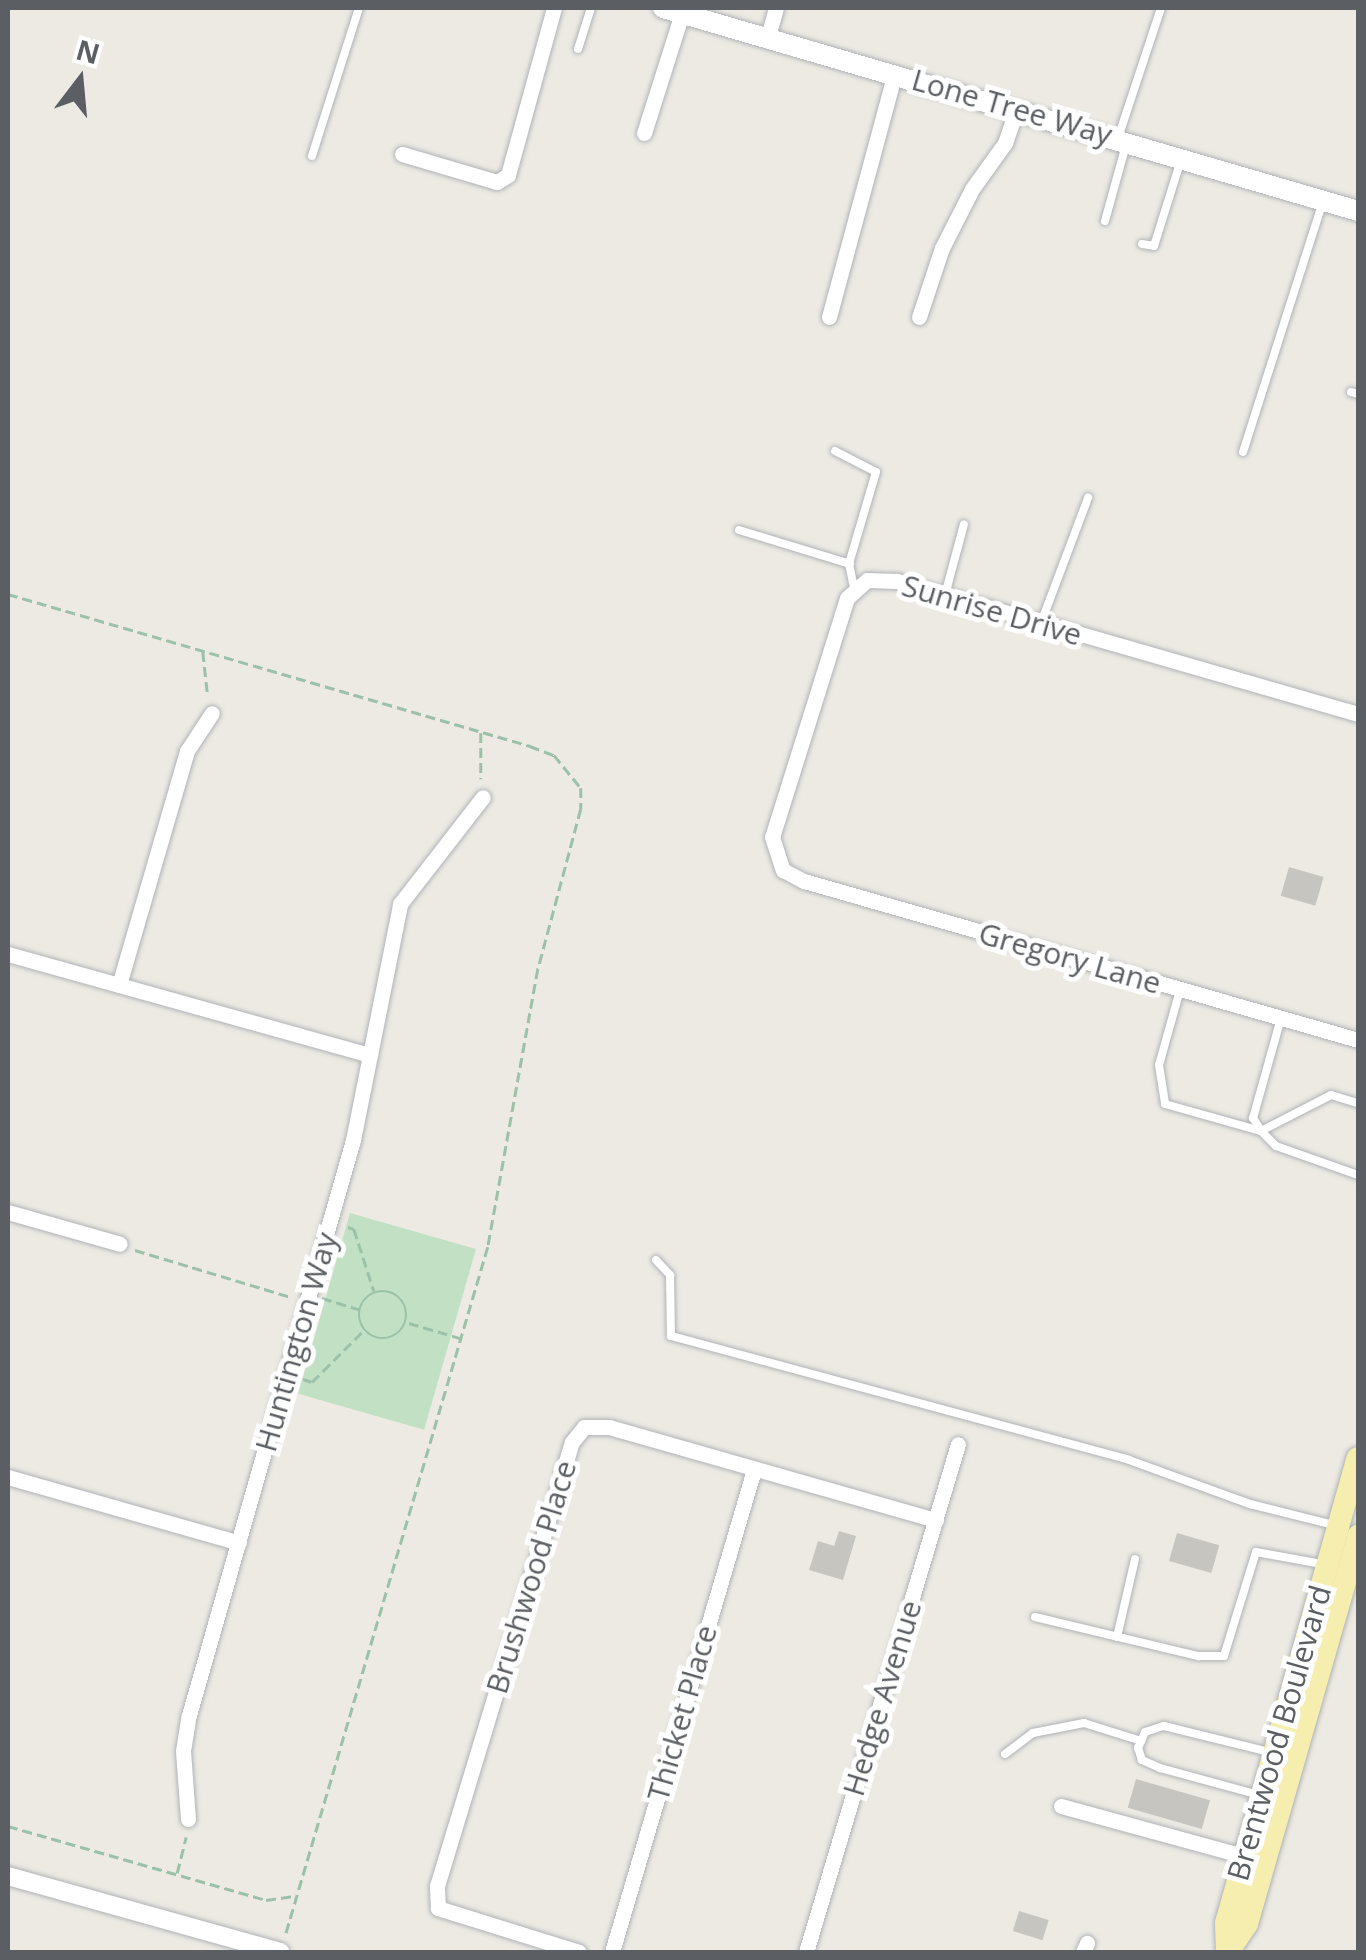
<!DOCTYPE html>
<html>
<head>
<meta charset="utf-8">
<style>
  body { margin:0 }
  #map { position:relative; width:1366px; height:1960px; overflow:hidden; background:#eceae3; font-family:"Open Sans",sans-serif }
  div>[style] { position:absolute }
  .green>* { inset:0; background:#c2e1c4; transform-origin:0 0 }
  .building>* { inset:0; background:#c7c5c0; transform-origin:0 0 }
  .path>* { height:2.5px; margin-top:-1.25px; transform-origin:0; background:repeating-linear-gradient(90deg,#9cc1a9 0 10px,transparent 0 15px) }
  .path>.ring { margin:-1.25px; padding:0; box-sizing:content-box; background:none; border:2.5px solid #9cc1a9; border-radius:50% }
  .roads { filter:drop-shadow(0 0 2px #b0b3b7) drop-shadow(0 0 2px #b0b3b7) }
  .service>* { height:8px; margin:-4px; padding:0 4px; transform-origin:4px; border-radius:4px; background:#fff }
  .minor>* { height:15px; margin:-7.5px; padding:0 7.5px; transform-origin:7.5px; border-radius:7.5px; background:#fff }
  .tertiary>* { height:18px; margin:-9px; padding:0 9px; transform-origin:9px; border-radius:9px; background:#fff }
  .secondary>* { height:20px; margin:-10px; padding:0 10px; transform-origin:10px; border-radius:10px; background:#fff }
  .primary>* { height:22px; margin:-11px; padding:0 11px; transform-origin:11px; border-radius:11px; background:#f5eeae }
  span { translate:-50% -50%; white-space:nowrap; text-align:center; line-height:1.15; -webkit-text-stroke:10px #fff; paint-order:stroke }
  .street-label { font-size:30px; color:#5b5e62 }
  .frame { position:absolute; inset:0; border:10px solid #5b5e62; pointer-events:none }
  .north { position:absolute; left:30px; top:30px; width:100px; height:100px; -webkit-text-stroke:8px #fff; paint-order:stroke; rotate:16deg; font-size:28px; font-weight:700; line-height:40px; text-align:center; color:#5b5e62 }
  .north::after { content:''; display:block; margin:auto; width:35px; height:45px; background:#5b5e62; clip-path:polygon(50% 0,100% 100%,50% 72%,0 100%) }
</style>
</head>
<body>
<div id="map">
  <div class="green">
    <i style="left:350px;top:1213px;width:131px;height:188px;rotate:16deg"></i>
  </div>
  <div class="building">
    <i style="left:1289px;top:867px;width:36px;height:30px;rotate:16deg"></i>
    <i style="clip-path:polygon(839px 1531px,856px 1536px,843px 1580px,809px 1570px,818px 1541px,834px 1546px)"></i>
    <i style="left:1177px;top:1533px;width:44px;height:29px;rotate:16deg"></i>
    <i style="left:1136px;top:1779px;width:77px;height:30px;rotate:16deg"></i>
    <i style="left:1019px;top:1911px;width:31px;height:21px;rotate:17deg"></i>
  </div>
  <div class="path">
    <i style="left:8px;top:594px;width:544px;rotate:16.23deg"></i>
    <i style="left:530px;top:746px;width:26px;rotate:21deg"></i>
    <i style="left:554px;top:755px;width:43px;rotate:50.7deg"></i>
    <i style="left:581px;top:788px;width:21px;rotate:90deg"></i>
    <i style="left:581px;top:809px;width:166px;rotate:105deg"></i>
    <i style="left:538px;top:969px;width:282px;rotate:100.2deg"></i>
    <i style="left:488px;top:1247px;width:719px;rotate:106.39deg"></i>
    <i style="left:203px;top:652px;width:45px;rotate:83.7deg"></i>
    <i style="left:481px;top:733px;width:46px;rotate:90deg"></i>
    <i style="left:348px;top:1227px;width:6px;rotate:18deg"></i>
    <i style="left:354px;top:1229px;width:65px;rotate:72.1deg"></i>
    <i style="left:135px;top:1250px;width:163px;rotate:16.8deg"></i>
    <i class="ring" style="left:359px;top:1291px;width:45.5px;height:45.5px"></i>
    <i style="left:322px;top:1298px;width:39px;rotate:17deg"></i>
    <i style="left:409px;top:1323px;width:56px;rotate:16.5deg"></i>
    <i style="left:303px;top:1379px;width:9px;rotate:18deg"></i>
    <i style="left:312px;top:1382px;width:72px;rotate:-45deg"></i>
    <i style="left:8px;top:1826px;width:268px;rotate:16deg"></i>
    <i style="left:266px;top:1900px;width:30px;rotate:-8deg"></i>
    <i style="left:177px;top:1873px;width:37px;rotate:-76deg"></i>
  </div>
  <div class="roads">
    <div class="service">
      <i style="left:578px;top:49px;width:43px;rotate:-72.4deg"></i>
      <i style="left:1118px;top:138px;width:137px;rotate:-71.7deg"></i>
      <i style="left:312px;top:156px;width:155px;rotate:-72.4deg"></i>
      <i style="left:1105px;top:221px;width:79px;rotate:-74.6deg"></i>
      <i style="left:1142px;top:244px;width:12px;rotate:9deg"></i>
      <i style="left:1154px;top:246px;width:90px;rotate:-72.6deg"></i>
      <i style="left:1351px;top:392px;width:7px;rotate:16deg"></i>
      <i style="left:835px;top:451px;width:46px;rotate:27.1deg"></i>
      <i style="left:876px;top:472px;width:96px;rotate:106.4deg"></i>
      <i style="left:849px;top:564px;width:24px;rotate:78deg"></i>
      <i style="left:1243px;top:452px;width:262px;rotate:-72.3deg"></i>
      <i style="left:739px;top:530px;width:116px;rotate:17deg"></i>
      <i style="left:945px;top:595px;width:73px;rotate:-75deg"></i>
      <i style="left:1041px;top:623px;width:134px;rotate:-69.4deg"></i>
      <i style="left:1180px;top:990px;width:78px;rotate:105.6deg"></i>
      <i style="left:1159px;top:1065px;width:39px;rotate:81deg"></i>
      <i style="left:1165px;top:1104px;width:100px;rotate:15.7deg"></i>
      <i style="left:1261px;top:1131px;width:21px;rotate:45deg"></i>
      <i style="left:1276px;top:1146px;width:87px;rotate:19.5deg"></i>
      <i style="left:1281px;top:1018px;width:104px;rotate:105.6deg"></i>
      <i style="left:1253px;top:1118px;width:15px;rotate:58deg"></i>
      <i style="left:1261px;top:1131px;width:79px;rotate:-27.2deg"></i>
      <i style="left:1331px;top:1095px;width:28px;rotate:17deg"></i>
      <i style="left:656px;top:1260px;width:21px;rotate:47deg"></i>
      <i style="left:670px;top:1275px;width:61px;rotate:89.1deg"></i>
      <i style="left:671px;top:1336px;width:474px;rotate:15.1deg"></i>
      <i style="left:1129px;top:1460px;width:129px;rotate:20deg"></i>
      <i style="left:1250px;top:1504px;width:87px;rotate:14deg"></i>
      <i style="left:1035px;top:1617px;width:168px;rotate:13.5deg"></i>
      <i style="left:1198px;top:1656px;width:26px"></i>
      <i style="left:1224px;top:1656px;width:109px;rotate:-72.9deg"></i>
      <i style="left:1256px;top:1552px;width:67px;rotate:10.3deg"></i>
      <i style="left:1117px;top:1637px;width:80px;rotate:-77deg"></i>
      <i style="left:1005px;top:1754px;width:35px;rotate:-37deg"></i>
      <i style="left:1033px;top:1733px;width:52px;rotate:-11.1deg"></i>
      <i style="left:1084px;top:1723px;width:60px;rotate:17.5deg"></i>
      <i style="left:1259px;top:1795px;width:103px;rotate:-164.7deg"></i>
      <i style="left:1160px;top:1768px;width:20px;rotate:-156deg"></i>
      <i style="left:1142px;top:1760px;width:13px;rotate:-108deg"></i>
      <i style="left:1138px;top:1748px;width:17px;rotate:-66deg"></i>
      <i style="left:1145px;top:1732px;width:20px;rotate:-18deg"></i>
      <i style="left:1164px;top:1726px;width:108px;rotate:13.9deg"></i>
    </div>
    <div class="minor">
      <i style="left:768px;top:36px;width:29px;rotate:-74deg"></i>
      <i style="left:644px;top:133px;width:126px;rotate:-72.4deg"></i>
      <i style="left:402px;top:154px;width:99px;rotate:16.4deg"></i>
      <i style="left:497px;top:182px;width:13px;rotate:-32deg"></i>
      <i style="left:508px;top:175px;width:173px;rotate:-74.6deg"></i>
      <i style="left:829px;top:317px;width:253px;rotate:-74.9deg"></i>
      <i style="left:919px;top:317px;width:73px;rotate:-71.6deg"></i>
      <i style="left:942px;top:248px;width:66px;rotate:-63deg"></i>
      <i style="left:972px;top:189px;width:57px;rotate:-54.3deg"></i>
      <i style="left:1005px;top:143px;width:36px;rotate:-71deg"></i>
      <i style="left:1358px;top:714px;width:480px;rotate:-163.9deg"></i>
      <i style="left:897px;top:581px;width:30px;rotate:-178deg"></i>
      <i style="left:867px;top:580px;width:27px;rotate:138deg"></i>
      <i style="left:847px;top:598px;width:250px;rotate:107.4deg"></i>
      <i style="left:772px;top:837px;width:35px;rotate:72deg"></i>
      <i style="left:783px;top:870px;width:24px;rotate:28deg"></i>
      <i style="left:804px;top:881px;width:576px;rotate:16.01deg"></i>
      <i style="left:8px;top:954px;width:376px;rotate:15.6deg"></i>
      <i style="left:119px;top:985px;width:244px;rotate:-73.8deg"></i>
      <i style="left:187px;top:751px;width:45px;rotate:-56.7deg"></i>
      <i style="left:8px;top:1212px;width:116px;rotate:15.9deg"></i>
      <i style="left:8px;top:1477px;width:240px;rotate:15.9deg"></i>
      <i style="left:1061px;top:1806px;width:190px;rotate:15.3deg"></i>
      <i style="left:188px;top:1819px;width:68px;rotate:-94.2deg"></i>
      <i style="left:183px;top:1751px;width:36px;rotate:-81deg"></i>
      <i style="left:189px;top:1715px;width:598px;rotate:-74.08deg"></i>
      <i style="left:353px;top:1140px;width:241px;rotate:-78.7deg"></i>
      <i style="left:400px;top:904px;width:135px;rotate:-52.2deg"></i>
      <i style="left:579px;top:1952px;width:148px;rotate:-162.7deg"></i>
      <i style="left:438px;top:1908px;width:22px;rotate:-93deg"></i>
      <i style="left:437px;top:1886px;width:464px;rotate:-73.1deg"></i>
      <i style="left:572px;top:1442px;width:19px;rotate:-51deg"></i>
      <i style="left:584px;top:1427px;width:25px"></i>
      <i style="left:609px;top:1427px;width:340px;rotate:15.9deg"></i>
      <i style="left:612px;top:1952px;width:499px;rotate:-73.6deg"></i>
      <i style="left:806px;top:1952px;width:530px;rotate:-73.34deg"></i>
      <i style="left:1083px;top:1952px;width:10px;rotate:-66deg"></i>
    </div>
    <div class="tertiary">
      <i style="left:8px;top:1876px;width:283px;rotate:15.6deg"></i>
    </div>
    <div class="secondary">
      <i style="left:663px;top:8px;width:724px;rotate:16.28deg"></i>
    </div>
    <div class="primary">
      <i style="left:1227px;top:1952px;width:29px;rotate:-92deg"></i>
      <i style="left:1226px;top:1923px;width:483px;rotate:-74.2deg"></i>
      <i style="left:1228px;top:1952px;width:34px;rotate:-56deg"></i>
      <i style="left:1247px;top:1924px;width:404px;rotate:-74deg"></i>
    </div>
  </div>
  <div class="street-label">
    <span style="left:1012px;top:107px;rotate:16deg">Lone Tree Way</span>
    <span style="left:992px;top:610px;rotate:16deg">Sunrise Drive</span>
    <span style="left:1070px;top:958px;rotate:16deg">Gregory Lane</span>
    <span style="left:296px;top:1342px;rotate:-74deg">Huntington Way</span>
    <span style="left:531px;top:1577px;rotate:-73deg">Brushwood Place</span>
    <span style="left:882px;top:1698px;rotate:-73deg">Hedge Avenue</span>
    <span style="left:682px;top:1713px;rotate:-74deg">Thicket Place</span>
    <span style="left:1279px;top:1733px;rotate:-74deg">Brentwood Boulevard</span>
  </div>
  <div class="frame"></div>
  <div class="north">N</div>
</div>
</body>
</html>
